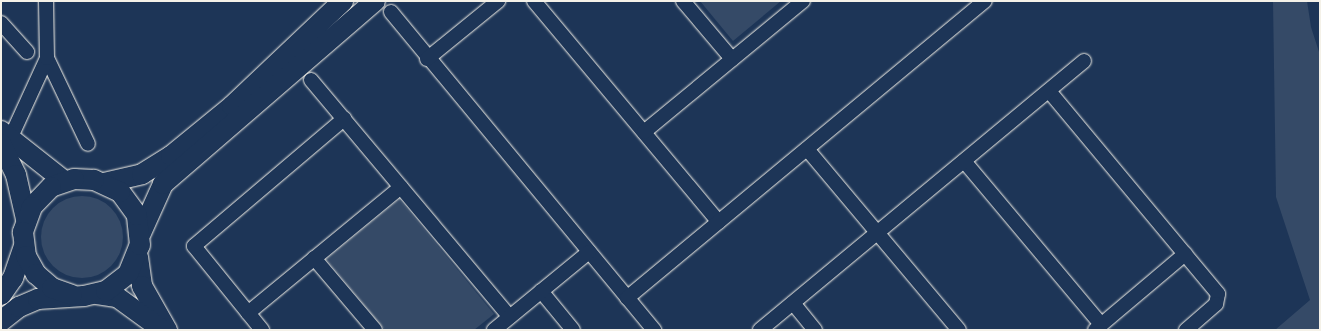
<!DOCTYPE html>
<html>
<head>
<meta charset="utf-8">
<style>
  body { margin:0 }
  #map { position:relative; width:1321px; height:331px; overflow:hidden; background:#1d3557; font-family:"Balsamiq Sans",sans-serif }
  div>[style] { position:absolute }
  .green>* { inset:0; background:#354a67 }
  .round { border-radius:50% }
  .roads { filter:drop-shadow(0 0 1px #f4f1e8) drop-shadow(0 0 1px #f4f1e8) }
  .street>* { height:14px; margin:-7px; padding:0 7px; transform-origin:7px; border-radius:7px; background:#1d3557 }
  .secondary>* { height:20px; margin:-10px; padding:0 10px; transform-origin:10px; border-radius:10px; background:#1d3557 }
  span { translate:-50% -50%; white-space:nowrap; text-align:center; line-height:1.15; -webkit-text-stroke:3px #1d3557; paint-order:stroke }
  .frame { position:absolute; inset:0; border:2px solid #f4f1e8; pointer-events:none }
</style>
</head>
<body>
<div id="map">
  <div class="green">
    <i style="clip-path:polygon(700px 1px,781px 1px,733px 41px)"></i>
    <i style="clip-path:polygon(1273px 1px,1307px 1px,1311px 27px,1320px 55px,1320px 330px,1275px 330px,1310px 300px,1276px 197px)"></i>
    <i class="round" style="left:41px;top:196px;width:82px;height:82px"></i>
    <i style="clip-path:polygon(399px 199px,494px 314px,474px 330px,385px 330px,326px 259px)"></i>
  </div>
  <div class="roads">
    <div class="street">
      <i style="left:534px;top:1px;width:288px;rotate:50.1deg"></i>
      <i style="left:683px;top:1px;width:76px;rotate:49.8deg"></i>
      <i style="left:391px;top:12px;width:413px;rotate:50.4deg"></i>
      <i style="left:1px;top:23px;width:39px;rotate:48deg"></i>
      <i style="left:47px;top:58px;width:95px;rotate:64.5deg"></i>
      <i style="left:427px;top:59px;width:92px;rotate:-39.2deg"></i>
      <i style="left:311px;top:80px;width:309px;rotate:50deg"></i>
      <i style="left:1049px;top:91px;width:264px;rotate:50.2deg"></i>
      <i style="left:1218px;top:294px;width:10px;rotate:101deg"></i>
      <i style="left:1216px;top:304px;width:40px;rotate:139deg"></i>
      <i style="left:644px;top:132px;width:206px;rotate:-39.5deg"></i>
      <i style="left:10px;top:139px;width:89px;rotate:-65.4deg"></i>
      <i style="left:47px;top:58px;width:57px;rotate:-91deg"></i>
      <i style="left:807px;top:149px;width:236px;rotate:50deg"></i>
      <i style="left:964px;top:161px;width:213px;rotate:50deg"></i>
      <i style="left:314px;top:258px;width:94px;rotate:49.7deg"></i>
      <i style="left:541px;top:291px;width:50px;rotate:50.6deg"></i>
      <i style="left:627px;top:298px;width:465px;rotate:-39.7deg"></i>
      <i style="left:793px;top:303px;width:35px;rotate:51deg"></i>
      <i style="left:248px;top:313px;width:198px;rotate:-39.5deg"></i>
      <i style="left:262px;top:330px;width:108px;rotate:-129deg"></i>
      <i style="left:194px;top:246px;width:197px;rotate:-40.3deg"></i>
      <i style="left:494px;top:330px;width:123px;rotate:-39.4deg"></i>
      <i style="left:760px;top:330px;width:421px;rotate:-39.7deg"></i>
      <i style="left:1095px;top:330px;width:118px;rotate:-40.2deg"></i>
    </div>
    <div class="secondary">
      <i style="left:1px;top:131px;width:80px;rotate:38.4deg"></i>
      <i style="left:1px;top:144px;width:34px;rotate:64deg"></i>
      <i style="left:16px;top:175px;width:45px;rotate:77.2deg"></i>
      <i style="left:104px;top:183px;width:39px;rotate:-13deg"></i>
      <i style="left:142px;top:174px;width:34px;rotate:-32deg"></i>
      <i style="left:171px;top:156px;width:79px;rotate:-39.3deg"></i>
      <i style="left:232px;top:106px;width:153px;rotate:-43.4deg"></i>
      <i style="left:141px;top:233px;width:54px;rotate:-65.8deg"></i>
      <i style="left:163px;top:184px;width:280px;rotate:-40.8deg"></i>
      <i style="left:138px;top:257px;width:29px;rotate:82deg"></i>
      <i style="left:142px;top:286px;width:51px;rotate:60.4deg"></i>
      <i style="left:97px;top:294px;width:20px;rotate:9deg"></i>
      <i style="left:117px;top:297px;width:54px;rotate:36deg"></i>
      <i style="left:1px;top:295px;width:21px;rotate:-55deg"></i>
      <i style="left:13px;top:278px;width:34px;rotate:-71deg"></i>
      <i style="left:1px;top:321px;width:23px;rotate:-38deg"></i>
      <i style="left:19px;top:307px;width:21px;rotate:-23deg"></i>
      <i style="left:38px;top:299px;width:46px;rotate:-3.7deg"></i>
      <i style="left:84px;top:296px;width:23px;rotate:-13deg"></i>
      <i style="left:106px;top:291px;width:28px;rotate:-38deg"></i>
      <i style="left:128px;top:274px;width:31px;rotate:-68deg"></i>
      <i style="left:140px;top:245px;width:30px;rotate:-96deg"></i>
      <i style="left:137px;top:215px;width:29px;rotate:-126deg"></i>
      <i style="left:120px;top:192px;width:29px;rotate:-155deg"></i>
      <i style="left:94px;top:180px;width:20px;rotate:-177deg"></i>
      <i style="left:74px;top:179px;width:24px;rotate:161deg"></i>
      <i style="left:51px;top:187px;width:28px;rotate:134deg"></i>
      <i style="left:32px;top:207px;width:27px;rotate:110deg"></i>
      <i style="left:23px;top:232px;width:24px;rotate:83deg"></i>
      <i style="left:26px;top:256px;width:21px;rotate:61deg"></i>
      <i style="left:36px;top:274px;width:21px;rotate:41deg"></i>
      <i style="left:52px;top:288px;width:21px;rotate:19deg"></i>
    </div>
  </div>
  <div class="frame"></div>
</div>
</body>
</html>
